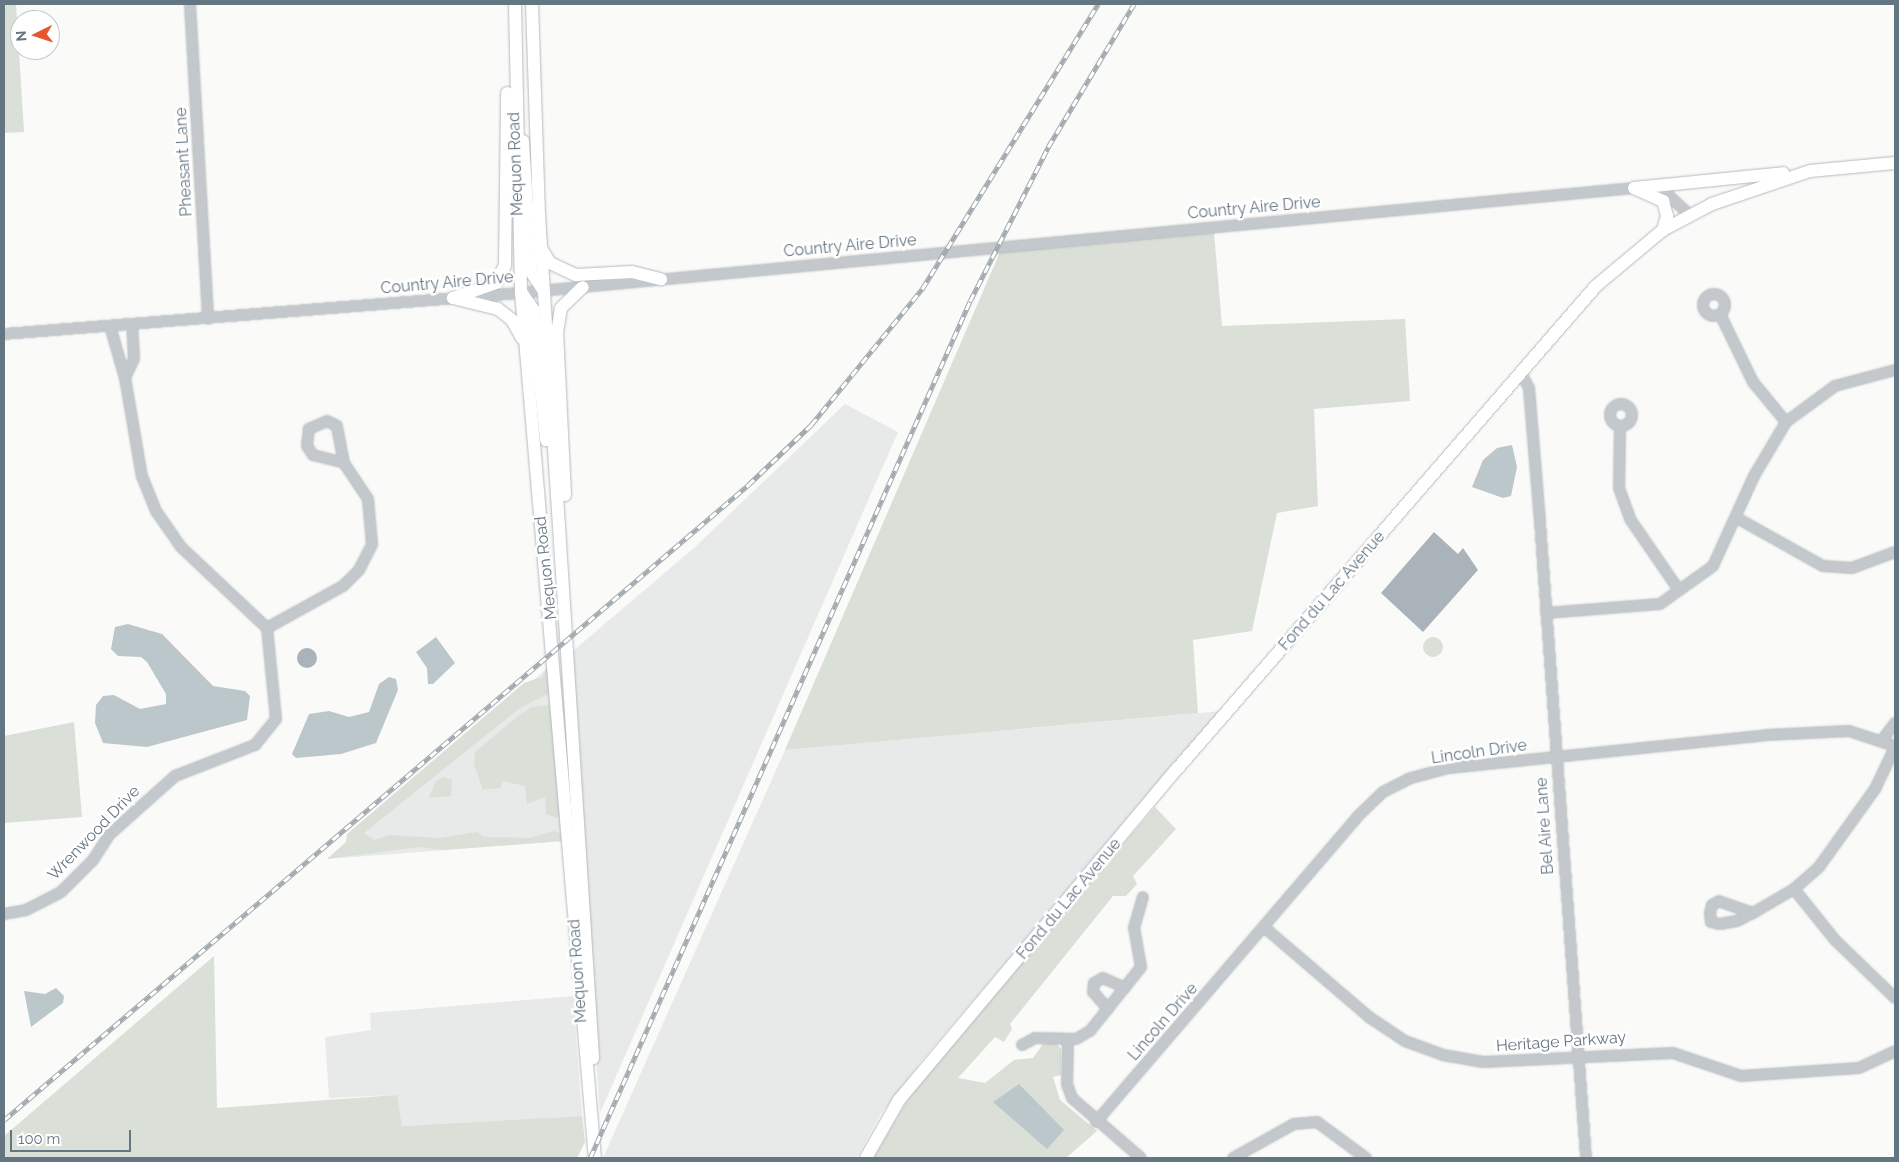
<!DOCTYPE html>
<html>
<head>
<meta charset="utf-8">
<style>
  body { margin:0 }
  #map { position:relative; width:1899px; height:1162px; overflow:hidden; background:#fafaf8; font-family:Raleway,sans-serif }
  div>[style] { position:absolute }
  .built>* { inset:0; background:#e8e9e9 }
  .green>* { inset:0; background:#dadfd7 }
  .round { border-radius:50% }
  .water>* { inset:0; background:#bbc7cb }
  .building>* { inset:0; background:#aab3b9 }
  .roads { filter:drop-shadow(0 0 1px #b5babe) drop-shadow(0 0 1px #b5babe) }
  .minor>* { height:10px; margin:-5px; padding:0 5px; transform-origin:5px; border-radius:5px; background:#c3c8cc }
  .minor>.ring { margin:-5px; padding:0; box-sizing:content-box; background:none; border:10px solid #c3c8cc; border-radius:50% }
  .major>* { height:12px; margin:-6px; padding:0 6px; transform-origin:6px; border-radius:6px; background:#fff }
  .rail>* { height:4.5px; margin-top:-2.25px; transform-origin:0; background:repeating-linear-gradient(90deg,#fff 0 8px,#a2aab0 0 16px); box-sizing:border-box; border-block:1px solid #a2aab0 }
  span { translate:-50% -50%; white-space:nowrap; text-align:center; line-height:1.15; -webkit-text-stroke:5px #fff; paint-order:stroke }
  .street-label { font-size:16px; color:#657683 }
  .frame { position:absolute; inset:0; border:5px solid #657683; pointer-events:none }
  .north { position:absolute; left:10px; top:10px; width:50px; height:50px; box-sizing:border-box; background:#fff; border:1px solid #c1c8cd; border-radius:50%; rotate:266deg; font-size:14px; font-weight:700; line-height:20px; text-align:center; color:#657683 }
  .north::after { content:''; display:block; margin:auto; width:18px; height:22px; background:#e4572e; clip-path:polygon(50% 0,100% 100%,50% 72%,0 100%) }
  .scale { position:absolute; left:10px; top:1130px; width:121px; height:22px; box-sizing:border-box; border:2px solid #657683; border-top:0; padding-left:6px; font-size:15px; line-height:18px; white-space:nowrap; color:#657683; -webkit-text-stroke:4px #fff; paint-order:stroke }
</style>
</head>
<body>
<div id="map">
  <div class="built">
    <i style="clip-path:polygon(845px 404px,898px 432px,600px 1113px,567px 656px,695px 547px)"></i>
    <i style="clip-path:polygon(551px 665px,563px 841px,327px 859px)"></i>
    <i style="clip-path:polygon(1222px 711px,927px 1054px,880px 1115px,857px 1158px,603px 1158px,785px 750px)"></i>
    <i style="clip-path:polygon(573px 996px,582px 1116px,402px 1126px,396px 1095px,329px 1098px,325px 1037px,371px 1030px,370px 1013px)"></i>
  </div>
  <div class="green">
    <i style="clip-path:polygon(4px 4px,16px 4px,24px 132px,4px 133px)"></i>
    <i style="clip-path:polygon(1214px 232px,1222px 326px,1405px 319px,1410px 401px,1314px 409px,1318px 506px,1277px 513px,1252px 631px,1193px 640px,1198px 713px,785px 750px,1000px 252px)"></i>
    <i class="round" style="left:1423px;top:637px;width:20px;height:20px"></i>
    <i style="clip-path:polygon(547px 666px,550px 693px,520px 708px,364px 833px,374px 840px,389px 835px,439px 838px,477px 832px,484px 837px,530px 838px,554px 831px,561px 834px,563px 841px,443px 850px,418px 847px,327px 859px,346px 842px,347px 834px,524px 683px,542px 677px)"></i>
    <i style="clip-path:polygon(550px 705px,554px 710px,561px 816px,557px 818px,546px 814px,545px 797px,527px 804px,525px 786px,503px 781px,500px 788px,483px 790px,474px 764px,475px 752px,517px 717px,532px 707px)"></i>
    <i style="clip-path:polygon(74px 722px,82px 817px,4px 823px,4px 736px)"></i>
    <i style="clip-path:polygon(443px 777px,452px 780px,451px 796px,429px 798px,435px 782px)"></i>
    <i style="clip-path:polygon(1155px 807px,1176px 829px,1133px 876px,1137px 884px,1126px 896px,1113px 896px,1010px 1024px,1012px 1029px,1004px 1042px,995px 1037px,958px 1078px,985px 1083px,1014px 1060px,1033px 1058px,1043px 1044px,1056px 1043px,1061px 1049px,1061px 1075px,1053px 1077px,1060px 1100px,1097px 1131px,1066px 1158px,873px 1158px,914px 1089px)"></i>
    <i style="clip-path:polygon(214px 956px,217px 1108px,397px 1095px,402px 1126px,582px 1116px,585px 1142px,577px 1158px,4px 1158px,4px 1136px)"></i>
  </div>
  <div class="water">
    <i style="clip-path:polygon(1512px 445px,1517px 467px,1511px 496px,1503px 498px,1472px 487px,1483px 460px,1497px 448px)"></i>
    <i style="clip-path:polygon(128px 624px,162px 634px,213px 686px,245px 691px,250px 696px,247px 720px,147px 747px,103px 743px,95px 723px,96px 705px,103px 696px,114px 695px,140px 709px,166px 704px,166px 694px,147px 662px,141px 657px,118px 656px,111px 649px,115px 627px)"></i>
    <i style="clip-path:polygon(436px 637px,455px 663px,433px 684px,428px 684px,427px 668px,416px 652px)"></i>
    <i style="clip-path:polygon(389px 677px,396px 679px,398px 690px,376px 743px,341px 754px,296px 758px,292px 754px,309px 714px,329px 711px,349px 717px,369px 712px,379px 684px)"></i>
    <i style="clip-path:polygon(56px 988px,64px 996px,63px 1003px,31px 1027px,24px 991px,45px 994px)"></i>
    <i style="clip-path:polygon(1019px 1084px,1064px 1130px,1047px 1149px,993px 1102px)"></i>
  </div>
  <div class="building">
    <i style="clip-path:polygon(1434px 532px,1458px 554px,1463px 548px,1478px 570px,1423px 632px,1381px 593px)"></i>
    <i class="round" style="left:297px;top:648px;width:20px;height:20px"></i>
  </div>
  <div class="roads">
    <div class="minor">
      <i style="left:190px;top:4px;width:315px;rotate:86.7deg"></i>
      <i class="ring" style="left:1703px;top:294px;width:12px;height:12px"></i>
      <i style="left:1720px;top:314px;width:76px;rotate:64.1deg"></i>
      <i style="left:1753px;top:382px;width:52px;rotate:50.5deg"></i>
      <i style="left:4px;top:334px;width:506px;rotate:-4.54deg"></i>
      <i style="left:508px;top:294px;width:1131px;rotate:-5.38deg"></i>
      <i style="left:1634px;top:188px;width:31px;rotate:7deg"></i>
      <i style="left:1665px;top:192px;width:34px;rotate:43deg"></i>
      <i style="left:1521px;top:373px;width:17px;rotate:62deg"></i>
      <i style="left:1529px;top:388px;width:134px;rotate:85.3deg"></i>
      <i style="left:1540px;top:522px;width:638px;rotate:85.86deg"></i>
      <i style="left:125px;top:378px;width:21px;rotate:-65deg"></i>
      <i style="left:134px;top:359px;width:35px;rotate:-93deg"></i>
      <i class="ring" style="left:1610px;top:404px;width:12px;height:12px"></i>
      <i style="left:1620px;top:427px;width:61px;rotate:90.9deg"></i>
      <i style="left:1619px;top:488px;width:33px;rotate:70deg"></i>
      <i style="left:1630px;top:519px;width:86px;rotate:55.4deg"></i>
      <i style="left:1737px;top:518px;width:98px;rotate:29.2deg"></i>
      <i style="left:1823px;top:566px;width:29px;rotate:4deg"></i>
      <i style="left:1852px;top:568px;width:46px;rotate:-20.4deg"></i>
      <i style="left:1546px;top:613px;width:114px;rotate:-4.5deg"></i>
      <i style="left:1660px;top:604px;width:65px;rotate:-35.6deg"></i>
      <i style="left:1713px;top:566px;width:99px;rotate:-65.5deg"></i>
      <i style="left:1754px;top:476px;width:63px;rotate:-59.3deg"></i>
      <i style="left:1786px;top:422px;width:61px;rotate:-36.3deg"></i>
      <i style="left:1835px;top:386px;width:62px;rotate:-14.9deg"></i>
      <i style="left:267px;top:628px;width:87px;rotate:-28.9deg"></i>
      <i style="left:343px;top:586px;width:23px;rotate:-45deg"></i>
      <i style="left:359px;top:570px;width:29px;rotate:-63deg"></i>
      <i style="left:372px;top:544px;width:45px;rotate:-95.1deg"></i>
      <i style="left:368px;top:499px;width:43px;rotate:-123.7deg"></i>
      <i style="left:344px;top:463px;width:38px;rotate:-101deg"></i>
      <i style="left:337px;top:426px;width:11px;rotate:-153deg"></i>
      <i style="left:327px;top:421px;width:20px;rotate:156deg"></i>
      <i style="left:309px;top:429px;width:17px;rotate:97deg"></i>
      <i style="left:307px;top:446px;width:11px;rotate:56deg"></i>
      <i style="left:313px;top:455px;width:32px;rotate:14deg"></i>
      <i style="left:1883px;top:739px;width:20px;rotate:-53deg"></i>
      <i style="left:1794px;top:889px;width:65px;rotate:51.2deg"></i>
      <i style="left:1835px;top:940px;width:83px;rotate:44deg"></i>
      <i style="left:1753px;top:913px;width:36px;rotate:-161deg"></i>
      <i style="left:1719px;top:901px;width:8px;rotate:150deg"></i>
      <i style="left:1712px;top:905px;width:8px;rotate:104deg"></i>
      <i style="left:1710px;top:913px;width:9px;rotate:84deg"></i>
      <i style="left:1711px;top:922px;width:9px;rotate:13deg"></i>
      <i style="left:1720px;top:924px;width:17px;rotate:-10deg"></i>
      <i style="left:1737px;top:921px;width:18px;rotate:-27deg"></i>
      <i style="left:1753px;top:913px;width:48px;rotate:-30.3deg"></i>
      <i style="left:1794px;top:889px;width:33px;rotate:-41deg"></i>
      <i style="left:1819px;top:867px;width:96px;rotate:-54.3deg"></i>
      <i style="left:1875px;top:789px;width:47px;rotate:-64.5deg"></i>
      <i style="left:4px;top:914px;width:22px;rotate:-10deg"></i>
      <i style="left:26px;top:910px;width:39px;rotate:-27deg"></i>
      <i style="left:61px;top:892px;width:45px;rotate:-45deg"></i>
      <i style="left:93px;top:860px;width:30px;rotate:-57deg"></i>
      <i style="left:109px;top:835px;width:89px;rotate:-41.8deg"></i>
      <i style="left:175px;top:776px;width:86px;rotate:-21.2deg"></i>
      <i style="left:255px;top:745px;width:33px;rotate:-51deg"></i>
      <i style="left:276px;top:719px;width:91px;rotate:-95.6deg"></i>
      <i style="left:267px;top:628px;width:118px;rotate:-136.7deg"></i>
      <i style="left:181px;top:547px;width:44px;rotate:-124.8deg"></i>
      <i style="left:156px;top:511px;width:37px;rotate:-112deg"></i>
      <i style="left:142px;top:477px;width:100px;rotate:-99.7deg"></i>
      <i style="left:125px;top:378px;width:54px;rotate:-106.1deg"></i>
      <i style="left:1264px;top:927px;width:138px;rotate:40.6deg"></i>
      <i style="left:1369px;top:1017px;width:43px;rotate:33.7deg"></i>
      <i style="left:1405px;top:1041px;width:40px;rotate:20.2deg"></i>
      <i style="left:1443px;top:1055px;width:41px;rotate:9.9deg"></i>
      <i style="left:1483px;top:1062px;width:190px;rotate:-2.7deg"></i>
      <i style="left:1673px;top:1053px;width:72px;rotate:18.7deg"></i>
      <i style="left:1741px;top:1076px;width:118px;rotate:-3.9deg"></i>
      <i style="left:1859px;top:1068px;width:40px;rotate:-25deg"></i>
      <i style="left:1108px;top:1009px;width:23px;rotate:-131deg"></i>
      <i style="left:1093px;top:992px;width:9px;rotate:-84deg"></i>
      <i style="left:1094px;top:983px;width:10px;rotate:-29deg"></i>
      <i style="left:1103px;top:978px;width:24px;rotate:24deg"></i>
      <i style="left:1068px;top:1040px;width:44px;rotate:91.3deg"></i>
      <i style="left:1067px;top:1084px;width:15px;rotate:70deg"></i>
      <i style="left:1072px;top:1098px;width:91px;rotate:41deg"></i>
      <i style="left:1022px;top:1045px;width:15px;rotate:-28deg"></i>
      <i style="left:1035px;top:1038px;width:41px;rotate:1.4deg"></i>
      <i style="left:1076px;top:1039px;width:16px;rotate:-30deg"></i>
      <i style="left:1090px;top:1031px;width:82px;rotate:-51.4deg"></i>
      <i style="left:1141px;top:967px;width:40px;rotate:-100deg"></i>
      <i style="left:1134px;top:928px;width:32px;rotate:-74deg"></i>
      <i style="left:1096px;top:1122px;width:401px;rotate:-49.4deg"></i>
      <i style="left:1357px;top:817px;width:36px;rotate:-44deg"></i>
      <i style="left:1383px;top:792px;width:31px;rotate:-27deg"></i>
      <i style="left:1411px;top:778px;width:39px;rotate:-15deg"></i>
      <i style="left:1449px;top:768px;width:320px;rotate:-5.9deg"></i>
      <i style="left:1767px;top:735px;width:82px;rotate:-2.8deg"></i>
      <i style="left:1849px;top:731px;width:48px;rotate:18.1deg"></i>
      <i style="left:1233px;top:1158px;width:70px;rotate:-29.1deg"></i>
      <i style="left:1294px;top:1124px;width:23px;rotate:-5deg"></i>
      <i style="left:1317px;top:1122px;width:61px;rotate:36.3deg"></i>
    </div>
    <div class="major">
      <i style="left:515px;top:4px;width:288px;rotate:88.8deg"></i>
      <i style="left:521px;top:292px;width:869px;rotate:85.12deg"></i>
      <i style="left:532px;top:4px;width:211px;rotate:88.1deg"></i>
      <i style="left:539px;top:215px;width:845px;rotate:86.33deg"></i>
      <i style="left:523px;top:141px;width:131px;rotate:86.5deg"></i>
      <i style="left:531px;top:272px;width:22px;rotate:56deg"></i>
      <i style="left:1634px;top:188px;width:150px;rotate:-5.7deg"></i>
      <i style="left:1636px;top:189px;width:30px;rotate:24deg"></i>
      <i style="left:1663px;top:201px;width:16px;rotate:75deg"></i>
      <i style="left:1667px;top:216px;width:15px;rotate:106deg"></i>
      <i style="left:541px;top:248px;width:17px;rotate:59deg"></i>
      <i style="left:550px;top:263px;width:29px;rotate:25deg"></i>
      <i style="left:576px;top:275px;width:56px;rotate:-3.1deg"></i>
      <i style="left:632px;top:272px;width:30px;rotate:14deg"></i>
      <i style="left:521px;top:292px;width:21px;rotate:55deg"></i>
      <i style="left:533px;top:309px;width:132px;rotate:84.3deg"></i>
      <i style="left:453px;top:298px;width:46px;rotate:-19.2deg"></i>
      <i style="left:496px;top:283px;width:20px;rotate:-63deg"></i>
      <i style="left:505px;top:265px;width:172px;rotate:-89.3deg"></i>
      <i style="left:453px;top:298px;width:46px;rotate:13.7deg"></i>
      <i style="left:498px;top:309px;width:18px;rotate:38deg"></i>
      <i style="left:512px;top:320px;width:21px;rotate:61deg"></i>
      <i style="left:565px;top:495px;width:162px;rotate:-92.8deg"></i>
      <i style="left:557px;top:333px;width:25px;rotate:-81deg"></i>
      <i style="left:561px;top:308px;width:30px;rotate:-44deg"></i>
      <i style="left:866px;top:1158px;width:67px;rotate:-60.4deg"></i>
      <i style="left:899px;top:1100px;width:434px;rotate:-50deg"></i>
      <i style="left:1178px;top:768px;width:638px;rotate:-49.07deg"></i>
      <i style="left:1596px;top:286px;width:87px;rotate:-39.9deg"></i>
      <i style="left:1663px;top:230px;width:55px;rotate:-28deg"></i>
      <i style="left:1712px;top:204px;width:103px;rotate:-18.6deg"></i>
      <i style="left:1810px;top:171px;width:85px;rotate:-5.4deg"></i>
    </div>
  </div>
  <div class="rail">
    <i style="left:4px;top:1120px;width:978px;rotate:-40.48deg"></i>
    <i style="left:748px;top:485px;width:87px;rotate:-43.6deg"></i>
    <i style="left:811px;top:425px;width:176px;rotate:-50.8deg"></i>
    <i style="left:922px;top:289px;width:335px;rotate:-58.3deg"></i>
    <i style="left:590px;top:1158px;width:937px;rotate:-66.09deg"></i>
    <i style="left:970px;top:301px;width:173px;rotate:-63.1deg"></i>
    <i style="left:1048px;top:147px;width:167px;rotate:-59deg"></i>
  </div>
  <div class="street-label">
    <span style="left:184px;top:162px;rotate:-93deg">Pheasant Lane</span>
    <span style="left:516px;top:164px;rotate:-92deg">Mequon Road</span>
    <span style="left:1254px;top:208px;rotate:-5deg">Country Aire Drive</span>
    <span style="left:850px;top:246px;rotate:-5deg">Country Aire Drive</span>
    <span style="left:447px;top:283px;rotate:-5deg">Country Aire Drive</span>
    <span style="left:546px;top:568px;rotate:-96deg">Mequon Road</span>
    <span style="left:1332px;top:591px;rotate:-49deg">Fond du Lac Avenue</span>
    <span style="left:1479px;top:752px;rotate:-8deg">Lincoln Drive</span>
    <span style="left:1545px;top:826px;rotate:-94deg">Bel Aire Lane</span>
    <span style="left:94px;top:833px;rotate:-46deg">Wrenwood Drive</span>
    <span style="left:1069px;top:899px;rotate:-50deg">Fond du Lac Avenue</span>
    <span style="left:578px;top:971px;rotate:-94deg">Mequon Road</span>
    <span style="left:1163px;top:1022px;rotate:-49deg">Lincoln Drive</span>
    <span style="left:1561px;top:1042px;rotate:-4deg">Heritage Parkway</span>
  </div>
  <div class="frame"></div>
  <div class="north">N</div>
  <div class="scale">100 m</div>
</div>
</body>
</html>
